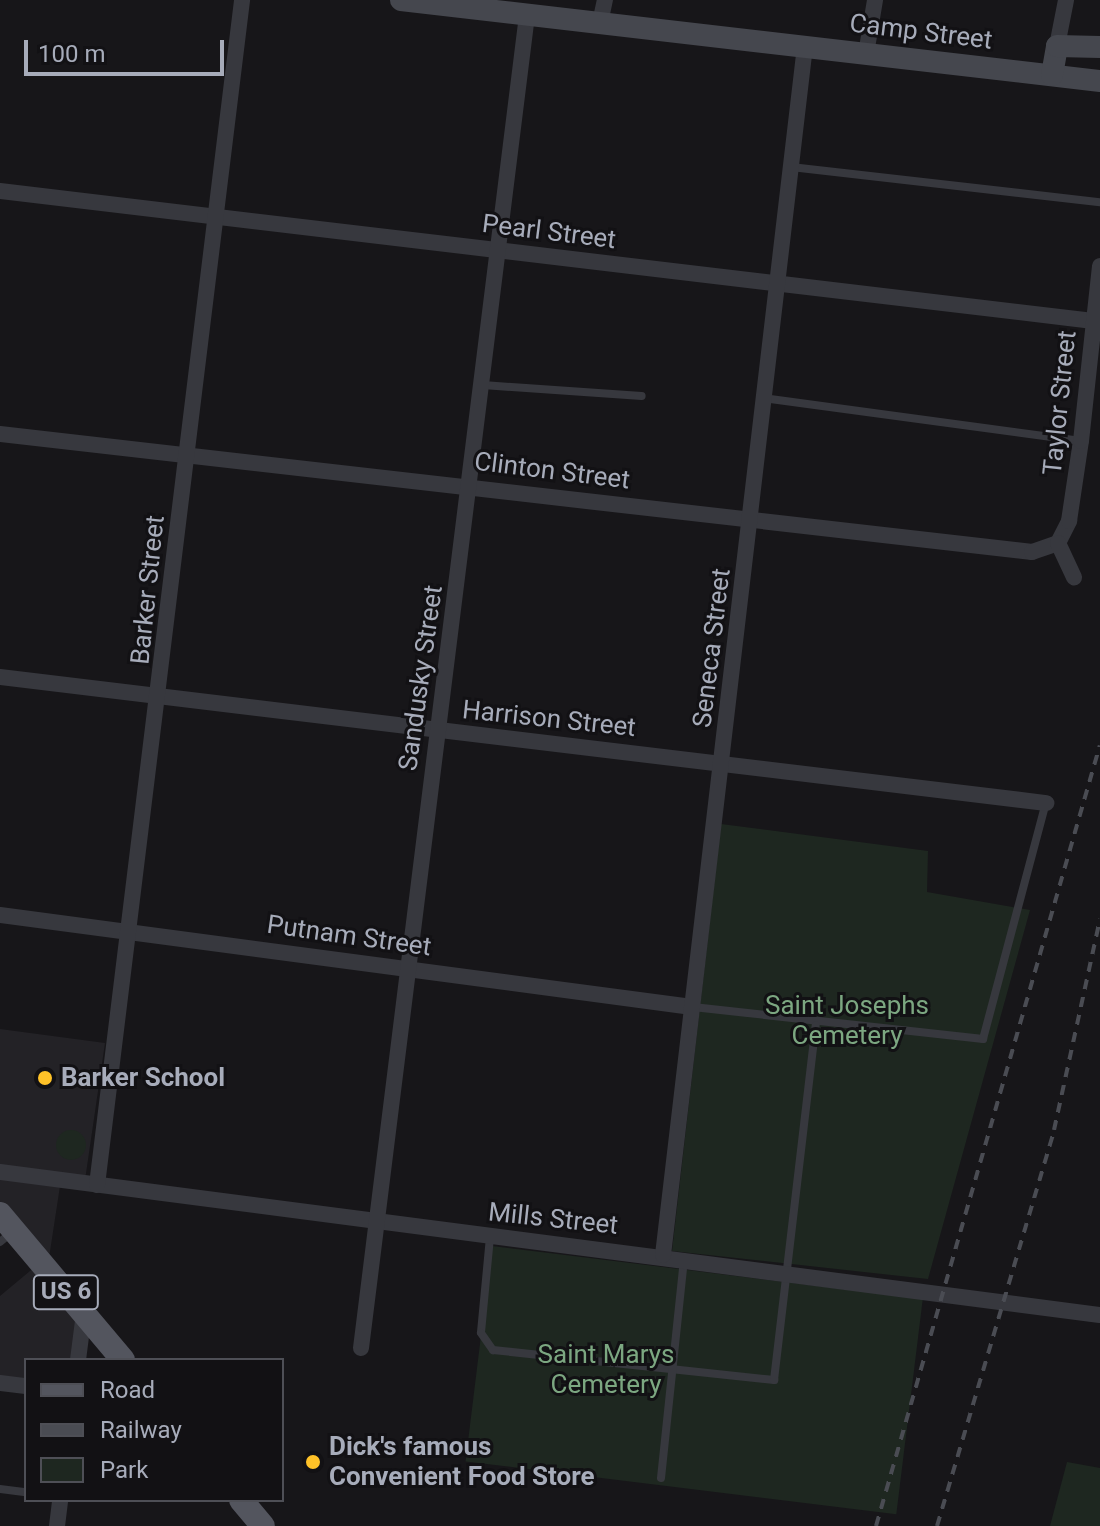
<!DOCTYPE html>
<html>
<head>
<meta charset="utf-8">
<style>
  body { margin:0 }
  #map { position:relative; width:1100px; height:1526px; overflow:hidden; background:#171619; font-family:Roboto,sans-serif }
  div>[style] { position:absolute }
  .built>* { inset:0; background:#232226 }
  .green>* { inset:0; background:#1e2720; transform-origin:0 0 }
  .round { border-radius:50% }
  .lane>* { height:8px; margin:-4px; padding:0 4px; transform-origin:4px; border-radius:4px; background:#37383e }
  .street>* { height:16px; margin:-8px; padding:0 8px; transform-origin:8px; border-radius:8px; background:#37383e }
  .secondary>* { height:22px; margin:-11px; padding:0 11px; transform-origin:11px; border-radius:11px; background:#45474e }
  .primary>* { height:24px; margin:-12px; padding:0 12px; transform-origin:12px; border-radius:12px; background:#53555e }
  .rail>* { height:4px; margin-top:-2px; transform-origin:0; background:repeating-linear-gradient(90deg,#4a4c53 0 10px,transparent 0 18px) }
  .dots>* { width:22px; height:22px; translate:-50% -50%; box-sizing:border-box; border:4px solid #121114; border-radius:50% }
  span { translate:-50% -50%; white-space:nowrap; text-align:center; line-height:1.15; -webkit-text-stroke:6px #121114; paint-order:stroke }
  .shield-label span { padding:2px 6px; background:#121114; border:2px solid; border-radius:6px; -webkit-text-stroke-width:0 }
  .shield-label { font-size:24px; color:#a7acba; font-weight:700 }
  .street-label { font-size:26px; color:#a7acba }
  .park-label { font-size:26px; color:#7ca781 }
  .poi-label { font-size:26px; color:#a7acba; font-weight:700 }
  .left { translate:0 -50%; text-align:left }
  .legend { position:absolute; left:24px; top:1358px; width:260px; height:144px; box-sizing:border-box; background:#121114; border:2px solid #4e4f56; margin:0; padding:10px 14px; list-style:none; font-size:24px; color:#a7acba }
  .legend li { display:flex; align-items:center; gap:16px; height:40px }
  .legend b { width:40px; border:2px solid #4e4f56 }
  .scale { position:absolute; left:24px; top:40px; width:200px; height:36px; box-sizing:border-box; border:4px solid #a7acba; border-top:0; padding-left:10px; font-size:24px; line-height:28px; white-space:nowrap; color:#a7acba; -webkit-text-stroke:6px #121114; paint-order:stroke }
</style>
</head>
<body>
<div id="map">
  <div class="built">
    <i style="clip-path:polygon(0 1029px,105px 1043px,84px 1187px,60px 1186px,49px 1258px,80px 1294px,72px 1360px,26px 1360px,26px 1382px,0 1378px,0 1296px,36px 1266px,0 1223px)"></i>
  </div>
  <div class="green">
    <i style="clip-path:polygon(721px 824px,928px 851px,927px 892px,1030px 910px,928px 1279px,672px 1251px)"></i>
    <i class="round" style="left:56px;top:1130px;width:30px;height:30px"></i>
    <i style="left:492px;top:1246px;width:434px;height:217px;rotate:7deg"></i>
    <i style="clip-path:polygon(1067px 1462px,1100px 1468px,1100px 1526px,1050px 1526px)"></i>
  </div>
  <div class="lane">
    <i style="left:791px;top:167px;width:311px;rotate:6.5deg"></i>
    <i style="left:483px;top:385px;width:159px;rotate:4deg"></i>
    <i style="left:763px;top:398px;width:321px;rotate:7.7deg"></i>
    <i style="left:693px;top:1007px;width:292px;rotate:6.3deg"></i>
    <i style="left:983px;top:1039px;width:244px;rotate:-75.1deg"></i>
    <i style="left:490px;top:1237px;width:96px;rotate:95.4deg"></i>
    <i style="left:481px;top:1333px;width:21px;rotate:55deg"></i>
    <i style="left:493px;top:1350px;width:283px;rotate:6.1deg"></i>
    <i style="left:774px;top:1380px;width:357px;rotate:-83.3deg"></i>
    <i style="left:0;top:1242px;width:17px;rotate:-40deg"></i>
    <i style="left:661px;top:1478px;width:219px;rotate:-84deg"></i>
    <i style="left:0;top:1489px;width:26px;rotate:7deg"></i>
  </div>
  <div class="street">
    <i style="left:600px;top:23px;width:24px;rotate:-78deg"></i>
    <i style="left:1057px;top:46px;width:47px;rotate:-78.9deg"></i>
    <i style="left:866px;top:54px;width:55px;rotate:-80.5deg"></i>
    <i style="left:0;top:191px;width:1101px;rotate:6.78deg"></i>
    <i style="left:0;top:434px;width:1039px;rotate:6.52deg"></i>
    <i style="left:1032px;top:552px;width:28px;rotate:-19deg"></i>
    <i style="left:1058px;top:543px;width:25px;rotate:-63deg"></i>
    <i style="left:1069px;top:521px;width:81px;rotate:-81.5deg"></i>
    <i style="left:1081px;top:441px;width:176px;rotate:-83.8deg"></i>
    <i style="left:1058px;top:543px;width:38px;rotate:65deg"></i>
    <i style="left:0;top:677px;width:1054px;rotate:6.87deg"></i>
    <i style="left:0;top:915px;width:698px;rotate:7.57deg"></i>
    <i style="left:0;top:1172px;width:1109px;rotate:7.41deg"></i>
    <i style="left:97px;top:1185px;width:1194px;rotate:-83.02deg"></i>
    <i style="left:663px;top:1255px;width:1216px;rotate:-83.3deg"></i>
    <i style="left:361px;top:1348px;width:1343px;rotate:-82.9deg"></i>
    <i style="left:78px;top:1360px;width:47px;rotate:-82.7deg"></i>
    <i style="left:0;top:1383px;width:26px;rotate:7deg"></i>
    <i style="left:57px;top:1526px;width:26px;rotate:-83deg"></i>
  </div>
  <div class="secondary">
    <i style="left:401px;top:0;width:704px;rotate:6.61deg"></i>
    <i style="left:1052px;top:75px;width:29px;rotate:-80deg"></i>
    <i style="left:1057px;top:46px;width:43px;rotate:1.3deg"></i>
  </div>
  <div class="primary">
    <i style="left:0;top:1214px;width:191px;rotate:49.9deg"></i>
    <i style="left:241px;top:1500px;width:34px;rotate:50deg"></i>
  </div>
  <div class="rail">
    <i style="left:876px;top:1526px;width:812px;rotate:-74deg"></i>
    <i style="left:937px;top:1526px;width:413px;rotate:-73.5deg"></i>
    <i style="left:1054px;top:1130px;width:216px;rotate:-77.7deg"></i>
  </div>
  <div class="dots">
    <i style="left:45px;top:1078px;background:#ffc228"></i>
    <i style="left:313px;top:1462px;background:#ffc228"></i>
  </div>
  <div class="shield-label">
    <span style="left:66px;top:1292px">US 6</span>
  </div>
  <div class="street-label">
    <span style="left:921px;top:32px;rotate:7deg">Camp Street</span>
    <span style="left:549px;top:232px;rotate:7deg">Pearl Street</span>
    <span style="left:1060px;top:403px;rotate:-84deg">Taylor Street</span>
    <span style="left:552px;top:471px;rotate:7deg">Clinton Street</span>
    <span style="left:148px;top:590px;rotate:-84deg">Barker Street</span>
    <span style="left:712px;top:648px;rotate:-83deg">Seneca Street</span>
    <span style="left:421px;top:678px;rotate:-82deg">Sandusky Street</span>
    <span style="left:549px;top:719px;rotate:6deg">Harrison Street</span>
    <span style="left:349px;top:936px;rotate:8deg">Putnam Street</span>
    <span style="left:553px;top:1219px;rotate:6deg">Mills Street</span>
  </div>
  <div class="park-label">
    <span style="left:847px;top:1021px">Saint Josephs<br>Cemetery</span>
    <span style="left:606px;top:1370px">Saint Marys<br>Cemetery</span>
  </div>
  <div class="poi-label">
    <span class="left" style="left:61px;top:1078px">Barker School</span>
    <span class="left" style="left:329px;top:1462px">Dick's famous<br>Convenient Food Store</span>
  </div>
  <ul class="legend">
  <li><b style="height:10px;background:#53555e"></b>Road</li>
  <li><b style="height:10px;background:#4a4c53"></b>Railway</li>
  <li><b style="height:22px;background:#1e2720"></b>Park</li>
  </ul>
  <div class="scale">100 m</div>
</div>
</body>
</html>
